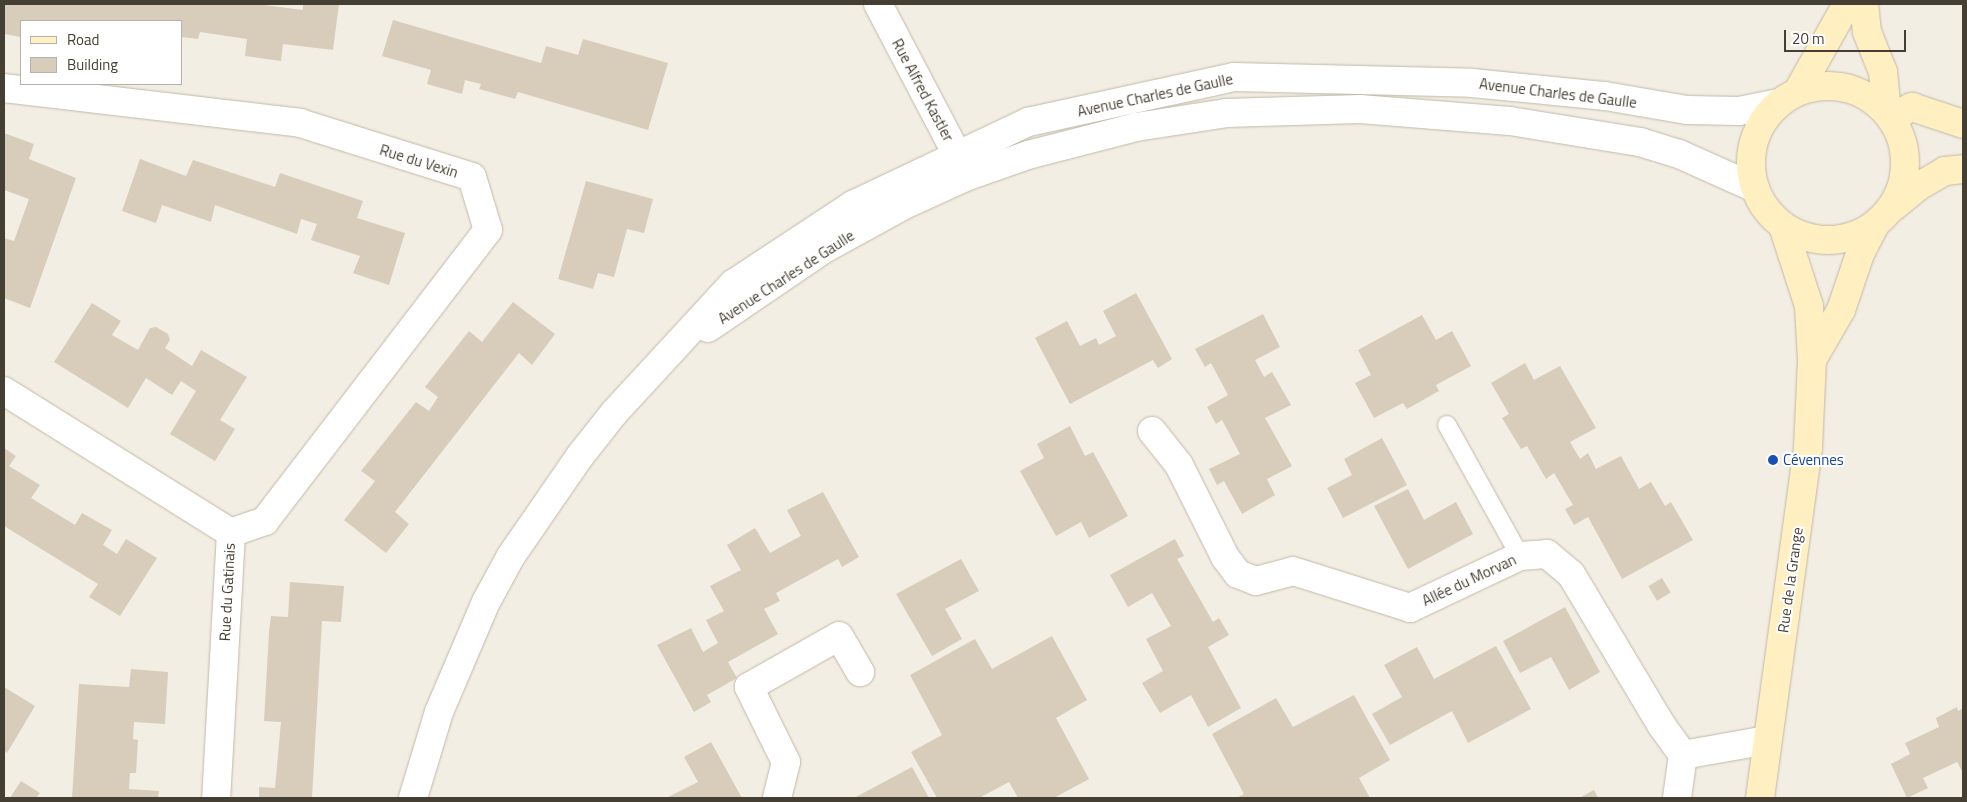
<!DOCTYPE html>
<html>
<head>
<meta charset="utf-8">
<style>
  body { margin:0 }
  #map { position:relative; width:1967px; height:802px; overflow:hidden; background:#f3eee3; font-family:"Titillium Web",sans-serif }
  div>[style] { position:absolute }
  .building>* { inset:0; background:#d8ccbb; transform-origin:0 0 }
  .roads { filter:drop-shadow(0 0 1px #c2b8a8) drop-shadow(0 0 1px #c2b8a8) }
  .lane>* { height:18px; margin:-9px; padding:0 9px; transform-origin:9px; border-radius:9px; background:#fff }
  .street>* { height:28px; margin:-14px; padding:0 14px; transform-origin:14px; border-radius:14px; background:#fff }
  .secondary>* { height:28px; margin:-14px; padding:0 14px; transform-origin:14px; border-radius:14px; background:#ffefc1 }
  .secondary>.ring { margin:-14px; padding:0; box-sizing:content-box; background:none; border:28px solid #ffefc1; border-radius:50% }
  .dots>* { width:14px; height:14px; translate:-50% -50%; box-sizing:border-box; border:2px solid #fff; border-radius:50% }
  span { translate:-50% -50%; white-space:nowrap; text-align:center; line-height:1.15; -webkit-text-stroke:4px #fff; paint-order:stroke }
  .street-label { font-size:15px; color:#453e33 }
  .transit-label { font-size:15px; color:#164399 }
  .left { translate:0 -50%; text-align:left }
  .frame { position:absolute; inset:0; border:5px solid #453e33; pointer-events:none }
  .legend { position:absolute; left:20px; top:20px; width:162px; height:65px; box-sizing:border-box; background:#fff; border:1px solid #b5b2ad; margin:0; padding:6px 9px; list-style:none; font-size:15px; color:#453e33 }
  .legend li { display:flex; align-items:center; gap:10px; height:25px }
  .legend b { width:25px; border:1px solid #b5b2ad }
  .scale { position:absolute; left:1784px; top:30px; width:122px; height:22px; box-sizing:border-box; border:2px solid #453e33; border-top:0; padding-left:6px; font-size:15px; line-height:18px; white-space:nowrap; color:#453e33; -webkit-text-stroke:4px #fff; paint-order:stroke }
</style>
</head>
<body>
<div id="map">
  <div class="building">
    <i style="clip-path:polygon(4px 4px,256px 4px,303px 10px,303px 4px,339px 4px,333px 50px,283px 44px,281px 61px,245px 56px,247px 39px,200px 32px,198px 39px,181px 37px,181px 21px,26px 20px,21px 21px,21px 37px,4px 34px)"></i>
    <i style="clip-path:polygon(393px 20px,541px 63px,546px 46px,578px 55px,583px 39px,668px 63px,648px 130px,518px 92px,515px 99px,479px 89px,481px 84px,465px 80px,462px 94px,427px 84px,431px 70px,382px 56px)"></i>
    <i style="clip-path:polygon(4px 133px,34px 144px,29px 159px,76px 178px,30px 308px,4px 298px,4px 238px,14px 241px,29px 199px,4px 190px)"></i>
    <i style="clip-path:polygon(140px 159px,186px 176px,193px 160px,275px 187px,280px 173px,363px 201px,357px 218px,405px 233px,389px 285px,353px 273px,360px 256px,311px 240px,317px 224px,301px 219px,297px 234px,215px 205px,211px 222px,162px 205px,156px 223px,122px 211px)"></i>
    <i style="clip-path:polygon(586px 181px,653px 199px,644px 233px,627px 229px,614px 277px,598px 273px,593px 289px,558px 279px)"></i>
    <i style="clip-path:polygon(1136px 293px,1172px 359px,1158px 368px,1153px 360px,1070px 404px,1035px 338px,1067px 321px,1080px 346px,1096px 338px,1099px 345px,1116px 336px,1103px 311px)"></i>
    <i style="clip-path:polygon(513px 302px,555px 334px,532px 365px,519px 353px,395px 512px,409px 524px,386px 553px,344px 520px,375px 481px,361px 471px,416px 402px,429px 411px,438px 397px,425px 387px,469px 331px,482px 342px)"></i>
    <i style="clip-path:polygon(92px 303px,121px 321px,112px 335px,138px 350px,150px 328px,156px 327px,168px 334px,170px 340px,165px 348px,192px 366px,201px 350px,247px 377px,220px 420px,235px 429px,215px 461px,170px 434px,196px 391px,181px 381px,172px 395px,146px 378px,128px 408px,54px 362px)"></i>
    <i style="clip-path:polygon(1263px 314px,1280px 347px,1255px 360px,1264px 377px,1272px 372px,1291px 405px,1265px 418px,1292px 466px,1267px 479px,1275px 495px,1242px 514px,1224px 481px,1217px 485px,1209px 469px,1240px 454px,1222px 420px,1216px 424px,1207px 407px,1228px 395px,1211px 363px,1205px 367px,1195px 349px)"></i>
    <i style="clip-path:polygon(1422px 315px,1436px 340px,1452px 331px,1471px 366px,1436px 385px,1439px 391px,1407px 409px,1403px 403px,1374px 418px,1355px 383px,1371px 375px,1358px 350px)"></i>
    <i style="clip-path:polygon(1525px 363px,1534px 380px,1560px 366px,1596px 428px,1570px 442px,1580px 459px,1588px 453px,1596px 469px,1621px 456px,1639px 489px,1651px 482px,1665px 506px,1671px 502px,1693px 540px,1622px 579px,1588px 517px,1574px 525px,1565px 509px,1573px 505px,1554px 473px,1546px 479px,1527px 446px,1521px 449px,1502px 418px,1509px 414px,1491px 383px)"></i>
    <i style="clip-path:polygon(1070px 426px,1085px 456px,1093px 452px,1128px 516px,1089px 538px,1081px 522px,1056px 536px,1020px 471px,1044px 458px,1037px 444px)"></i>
    <i style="clip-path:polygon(1382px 438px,1407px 485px,1343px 518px,1327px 488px,1352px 475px,1344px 459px)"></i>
    <i style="clip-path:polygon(4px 448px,16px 456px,9px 466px,40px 485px,31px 498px,75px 525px,82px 513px,112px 530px,103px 545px,117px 554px,126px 539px,157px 558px,120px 616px,89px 597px,98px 584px,4px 526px)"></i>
    <i style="clip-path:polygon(1408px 489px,1424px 520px,1456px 502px,1473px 534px,1408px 569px,1374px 506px)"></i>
    <i style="clip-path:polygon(823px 492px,859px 557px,842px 567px,838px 559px,776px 593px,780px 601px,764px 609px,778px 634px,728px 662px,737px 678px,707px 695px,711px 702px,694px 712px,657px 645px,691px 628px,703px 652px,718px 643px,706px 620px,724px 611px,710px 586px,741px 570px,727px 545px,755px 528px,770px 553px,786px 544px,801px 536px,787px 510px)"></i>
    <i style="clip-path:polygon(1175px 539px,1184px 556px,1177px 559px,1213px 622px,1219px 618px,1229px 635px,1208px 647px,1241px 708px,1208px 727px,1191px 695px,1160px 713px,1142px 683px,1163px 671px,1146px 639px,1171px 626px,1152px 593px,1128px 607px,1110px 575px)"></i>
    <i style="clip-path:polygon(961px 559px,979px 591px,945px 609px,962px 639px,932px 656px,896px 594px)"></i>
    <i style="left:1662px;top:578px;width:17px;height:16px;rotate:59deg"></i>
    <i style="clip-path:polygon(290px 582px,344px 586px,341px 622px,322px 621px,312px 798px,259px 798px,259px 787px,275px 788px,281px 722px,264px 721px,269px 632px,271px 616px,288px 617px)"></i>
    <i style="clip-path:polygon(1565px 607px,1600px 672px,1569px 690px,1551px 657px,1520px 673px,1503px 641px)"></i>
    <i style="clip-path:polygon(1052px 636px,1087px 700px,1056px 718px,1089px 779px,1054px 798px,1018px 798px,1009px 782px,979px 798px,937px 798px,911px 752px,942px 735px,910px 675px,975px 639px,992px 669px)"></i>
    <i style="clip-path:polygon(1496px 646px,1531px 709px,1468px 743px,1452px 711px,1390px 745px,1372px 714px,1402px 697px,1384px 665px,1417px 647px,1434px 679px)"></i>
    <i style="clip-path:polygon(131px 669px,168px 672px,165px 724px,134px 722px,133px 739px,138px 740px,136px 773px,130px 773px,129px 789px,159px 791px,158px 798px,72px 798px,79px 684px,129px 687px)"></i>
    <i style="clip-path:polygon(4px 687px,35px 706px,7px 753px,4px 750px)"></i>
    <i style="clip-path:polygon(1354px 695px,1390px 760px,1359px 778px,1370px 798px,1236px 798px,1244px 794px,1212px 734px,1276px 698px,1293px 727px)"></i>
    <i style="clip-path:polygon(1957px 707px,1958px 711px,1963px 708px,1963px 773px,1957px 762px,1923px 778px,1928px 788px,1907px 798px,1891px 764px,1910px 754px,1905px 743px,1939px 727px,1936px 718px)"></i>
    <i style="clip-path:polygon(711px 742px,742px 798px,666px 798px,698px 782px,684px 757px)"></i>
    <i style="clip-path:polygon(912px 767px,929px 798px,854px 798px)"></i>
    <i style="clip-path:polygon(21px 781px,40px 793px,36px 798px,10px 798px)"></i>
    <i style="clip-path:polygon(1594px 790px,1598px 798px,1579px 798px)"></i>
  </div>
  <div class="roads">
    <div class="lane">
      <i style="left:1447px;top:425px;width:150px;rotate:60.9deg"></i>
    </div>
    <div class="street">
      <i style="left:878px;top:4px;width:185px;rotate:62.3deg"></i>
      <i style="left:4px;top:88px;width:298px;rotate:6.7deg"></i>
      <i style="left:300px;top:123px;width:180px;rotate:17.4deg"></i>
      <i style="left:472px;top:177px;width:55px;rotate:73.2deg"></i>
      <i style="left:488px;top:230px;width:367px;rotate:127.5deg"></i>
      <i style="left:265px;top:521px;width:36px;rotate:161deg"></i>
      <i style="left:708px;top:328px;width:140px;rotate:-34.3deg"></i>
      <i style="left:824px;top:249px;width:91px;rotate:-28.8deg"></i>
      <i style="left:904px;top:205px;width:70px;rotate:-24.4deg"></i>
      <i style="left:968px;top:176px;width:64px;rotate:-19.3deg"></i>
      <i style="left:1028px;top:155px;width:112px;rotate:-14.5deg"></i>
      <i style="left:1136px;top:127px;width:91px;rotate:-8.8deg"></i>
      <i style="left:1226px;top:113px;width:134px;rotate:-1.7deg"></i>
      <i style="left:1360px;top:109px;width:150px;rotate:4.6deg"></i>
      <i style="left:1510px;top:121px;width:132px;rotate:9.2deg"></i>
      <i style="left:1640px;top:142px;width:41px;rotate:17.1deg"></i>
      <i style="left:1679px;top:154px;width:83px;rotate:24.1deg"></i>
      <i style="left:4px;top:391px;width:268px;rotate:32deg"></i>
      <i style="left:231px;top:533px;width:265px;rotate:93.2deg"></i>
      <i style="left:1152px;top:431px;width:43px;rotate:51.5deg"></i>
      <i style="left:1179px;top:465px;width:103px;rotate:63.4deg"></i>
      <i style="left:1225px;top:557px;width:21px;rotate:53deg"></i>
      <i style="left:1238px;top:574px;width:19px;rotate:21deg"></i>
      <i style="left:1256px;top:581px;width:38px;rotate:-15deg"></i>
      <i style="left:1293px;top:571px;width:123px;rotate:17.5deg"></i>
      <i style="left:1410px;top:608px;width:122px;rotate:-25.3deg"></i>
      <i style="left:1520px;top:556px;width:27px;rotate:-4deg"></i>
      <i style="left:1547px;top:554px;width:31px;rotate:40deg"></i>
      <i style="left:1571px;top:574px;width:177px;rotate:59.1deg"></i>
      <i style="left:1662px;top:726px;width:36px;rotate:54deg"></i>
      <i style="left:1683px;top:755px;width:85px;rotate:-10.1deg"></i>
      <i style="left:413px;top:798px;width:90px;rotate:-73.2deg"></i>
      <i style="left:439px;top:712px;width:120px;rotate:-66.9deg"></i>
      <i style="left:486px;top:602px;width:52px;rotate:-61.5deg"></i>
      <i style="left:511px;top:556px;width:121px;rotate:-55.4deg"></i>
      <i style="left:580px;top:456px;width:55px;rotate:-51.7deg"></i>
      <i style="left:614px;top:413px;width:176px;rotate:-47.3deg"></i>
      <i style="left:733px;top:284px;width:144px;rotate:-33.4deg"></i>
      <i style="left:853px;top:205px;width:194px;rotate:-25.4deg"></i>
      <i style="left:1028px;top:122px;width:211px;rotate:-12.3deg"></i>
      <i style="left:1234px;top:77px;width:238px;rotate:1.4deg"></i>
      <i style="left:1472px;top:83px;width:134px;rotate:5.6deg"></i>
      <i style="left:1605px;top:96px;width:83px;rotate:9.7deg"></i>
      <i style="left:1687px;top:110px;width:52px;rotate:1.1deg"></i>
      <i style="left:1739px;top:111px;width:41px;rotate:-11.3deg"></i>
      <i style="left:777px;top:798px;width:37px;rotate:-76deg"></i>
      <i style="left:786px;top:762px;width:84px;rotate:-116.3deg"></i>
      <i style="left:749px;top:687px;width:103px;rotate:-29.5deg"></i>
      <i style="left:839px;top:636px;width:42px;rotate:59.7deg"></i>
      <i style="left:1677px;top:798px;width:43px;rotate:-82.1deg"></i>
    </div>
    <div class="secondary">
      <i style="left:1864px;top:4px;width:28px;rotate:84deg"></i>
      <i style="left:1867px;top:32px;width:43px;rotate:68.2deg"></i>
      <i style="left:1883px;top:72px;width:40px;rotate:84.3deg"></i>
      <i class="ring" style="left:1751px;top:86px;width:126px;height:126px"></i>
      <i style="left:1798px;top:91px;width:100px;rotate:-60.6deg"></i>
      <i style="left:1891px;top:118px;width:24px;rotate:-28deg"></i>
      <i style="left:1912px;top:107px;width:54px;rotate:18.4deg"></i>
      <i style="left:1893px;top:207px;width:33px;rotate:-39deg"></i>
      <i style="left:1919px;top:186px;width:30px;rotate:-30deg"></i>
      <i style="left:1945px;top:171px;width:18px;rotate:-6deg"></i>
      <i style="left:1812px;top:360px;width:58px;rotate:-59.9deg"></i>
      <i style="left:1841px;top:310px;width:59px;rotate:-71.3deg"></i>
      <i style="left:1860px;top:254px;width:31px;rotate:-63deg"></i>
      <i style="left:1760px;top:798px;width:353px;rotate:-82.2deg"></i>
      <i style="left:1808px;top:448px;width:88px;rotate:-87.4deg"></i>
      <i style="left:1812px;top:360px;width:54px;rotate:-93.2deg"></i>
      <i style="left:1809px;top:306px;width:84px;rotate:-108deg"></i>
    </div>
  </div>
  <div class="dots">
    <i style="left:1773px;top:460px;background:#1a4fb4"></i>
  </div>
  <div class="street-label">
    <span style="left:923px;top:90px;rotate:62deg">Rue Alfred Kastler</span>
    <span style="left:1558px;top:93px;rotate:7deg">Avenue Charles de Gaulle</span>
    <span style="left:1155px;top:95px;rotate:-12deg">Avenue Charles de Gaulle</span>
    <span style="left:419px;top:161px;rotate:17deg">Rue du Vexin</span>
    <span style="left:786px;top:277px;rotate:-33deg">Avenue Charles de Gaulle</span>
    <span style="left:1469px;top:580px;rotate:-25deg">Allée du Morvan</span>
    <span style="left:1790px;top:580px;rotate:-82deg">Rue de la Grange</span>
    <span style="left:227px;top:592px;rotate:-87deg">Rue du Gatinais</span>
  </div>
  <div class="transit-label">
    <span class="left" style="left:1783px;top:460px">Cévennes</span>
  </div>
  <div class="frame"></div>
  <ul class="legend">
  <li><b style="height:6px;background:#ffefc1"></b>Road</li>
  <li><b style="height:14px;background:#d8ccbb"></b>Building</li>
  </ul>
  <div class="scale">20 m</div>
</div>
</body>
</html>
